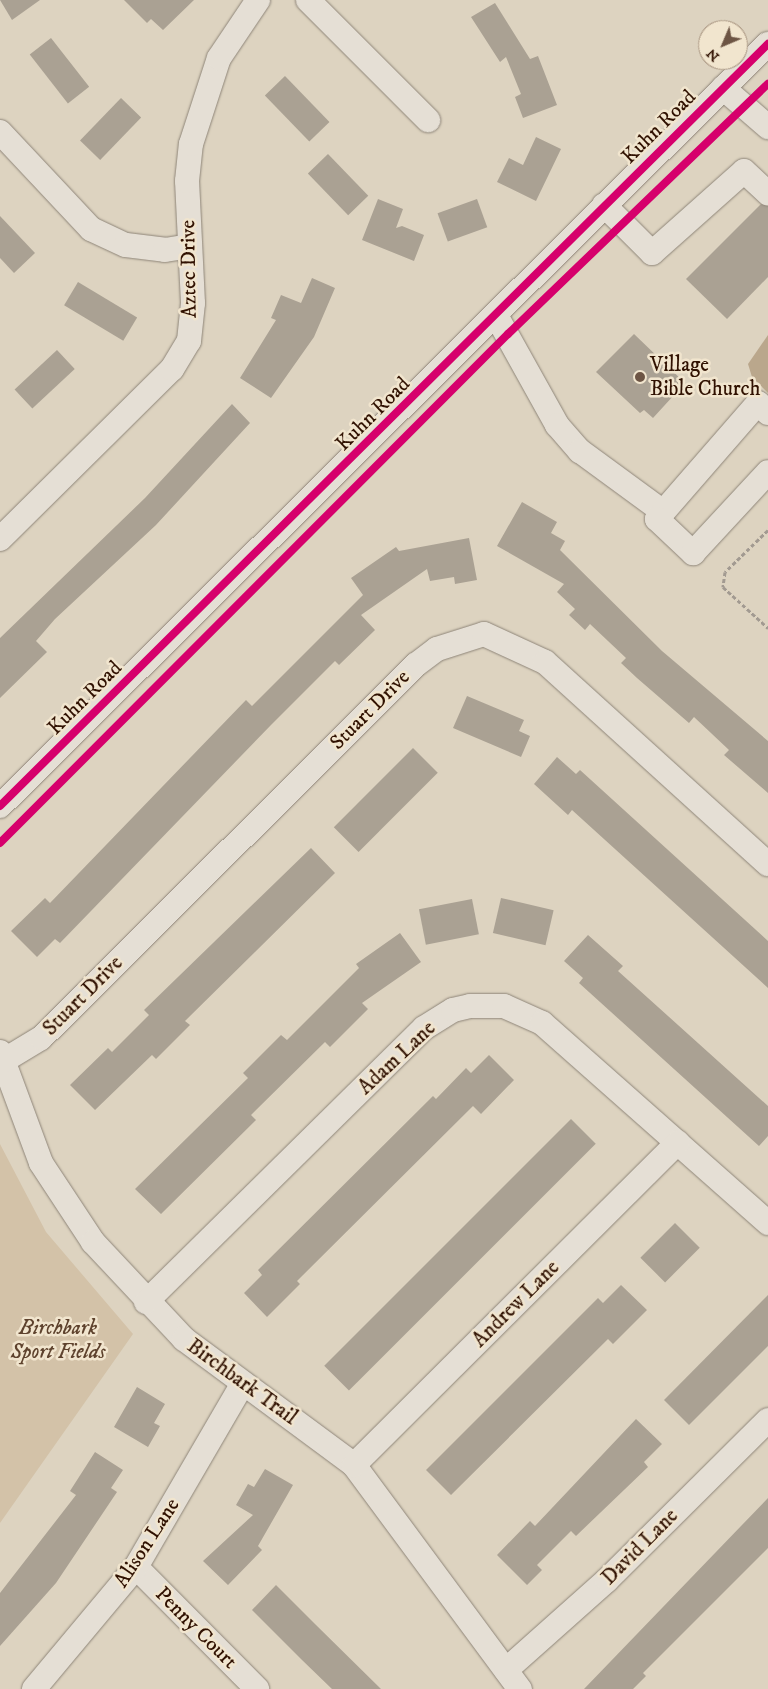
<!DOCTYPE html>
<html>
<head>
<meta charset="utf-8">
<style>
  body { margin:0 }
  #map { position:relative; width:768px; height:1689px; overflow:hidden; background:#ddd3c0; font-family:"IM FELL DW Pica",serif }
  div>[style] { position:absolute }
  .green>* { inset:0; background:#d3c2a8 }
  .water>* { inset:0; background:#baa78c }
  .building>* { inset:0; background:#aaa193; transform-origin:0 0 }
  .path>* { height:3px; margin-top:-1.5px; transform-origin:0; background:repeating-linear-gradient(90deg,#a29a91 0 4px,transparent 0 6.5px) }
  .roads { filter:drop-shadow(0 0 1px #8e8578) drop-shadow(0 0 1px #8e8578) }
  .minor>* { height:24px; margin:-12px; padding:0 12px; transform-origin:12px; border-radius:12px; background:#e5dfd5 }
  .cycleway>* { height:8px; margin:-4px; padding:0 4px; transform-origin:4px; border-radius:4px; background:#d6006c }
  .dots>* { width:14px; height:14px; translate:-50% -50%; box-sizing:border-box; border:2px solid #f1e5ce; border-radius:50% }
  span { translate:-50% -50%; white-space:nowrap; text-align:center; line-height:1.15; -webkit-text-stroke:5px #f1e5ce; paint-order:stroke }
  .street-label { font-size:21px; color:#301101 }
  .poi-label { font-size:21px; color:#301101 }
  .left { translate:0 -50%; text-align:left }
  .park-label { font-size:21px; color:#5e422d; font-style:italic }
  .north { position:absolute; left:698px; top:20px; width:50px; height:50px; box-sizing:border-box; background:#f1e5ce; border:1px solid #a4907c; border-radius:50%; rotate:225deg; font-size:14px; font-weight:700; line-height:20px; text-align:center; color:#301101 }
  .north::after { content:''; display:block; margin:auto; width:18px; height:22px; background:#6d5544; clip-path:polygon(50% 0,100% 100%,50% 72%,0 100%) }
</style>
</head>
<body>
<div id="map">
  <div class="green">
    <i style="clip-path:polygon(0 1144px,46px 1232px,133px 1334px,0 1523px)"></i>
  </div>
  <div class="water">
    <i style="clip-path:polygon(768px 335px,768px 393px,752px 377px,748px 364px)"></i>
  </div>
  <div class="building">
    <i style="clip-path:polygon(0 0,40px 0,12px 20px)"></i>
    <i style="clip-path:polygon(124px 0,194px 0,163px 30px,151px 19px,147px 23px)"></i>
    <i style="clip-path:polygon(495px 3px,530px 59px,538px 56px,557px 105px,523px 118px,515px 97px,521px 94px,506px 57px,500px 62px,471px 17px)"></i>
    <i style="left:51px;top:38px;width:62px;height:27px;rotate:52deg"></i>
    <i style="left:285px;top:76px;width:64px;height:28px;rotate:46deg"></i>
    <i style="left:121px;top:98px;width:28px;height:59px;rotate:44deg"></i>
    <i style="clip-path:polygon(536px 137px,561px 149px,536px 201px,497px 182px,509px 158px,523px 165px)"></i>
    <i style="left:328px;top:154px;width:58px;height:28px;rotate:46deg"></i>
    <i style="clip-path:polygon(378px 199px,403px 209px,396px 228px,402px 226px,424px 235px,414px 261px,362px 240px)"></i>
    <i style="left:477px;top:199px;width:30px;height:42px;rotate:70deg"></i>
    <i style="clip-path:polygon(761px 204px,768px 206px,768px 277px,727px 319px,686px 279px)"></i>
    <i style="clip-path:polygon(0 216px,35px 253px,14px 273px,0 258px)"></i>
    <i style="clip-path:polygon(312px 278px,335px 288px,314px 337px,271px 398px,240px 378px,276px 320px,271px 318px,281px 295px,301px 303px)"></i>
    <i style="left:78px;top:282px;width:69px;height:27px;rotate:31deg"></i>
    <i style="clip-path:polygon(634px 334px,685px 383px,653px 418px,644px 410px,640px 413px,596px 372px)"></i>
    <i style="left:57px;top:350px;width:26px;height:58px;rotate:47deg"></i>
    <i style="clip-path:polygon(232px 404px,250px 423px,156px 525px,55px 619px,36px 641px,47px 652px,0 698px,0 638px,145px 498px)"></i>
    <i style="clip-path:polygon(522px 502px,557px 522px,551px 533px,565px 541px,560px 550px,662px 651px,768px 741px,768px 793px,724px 755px,729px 750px,694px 717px,689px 723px,637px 678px,621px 663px,626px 658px,590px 624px,585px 630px,569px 615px,575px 609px,557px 592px,564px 584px,497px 546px)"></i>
    <i style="clip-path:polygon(469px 538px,477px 580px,455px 584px,454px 577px,430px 581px,427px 569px,361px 615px,375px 630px,339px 665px,335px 661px,271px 725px,60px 943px,55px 939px,37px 957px,11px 931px,45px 898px,50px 903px,246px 700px,252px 706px,363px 595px,351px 578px,396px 547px,399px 551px)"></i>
    <i style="clip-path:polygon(467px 696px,524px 720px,519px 731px,530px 736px,521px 757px,453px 728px)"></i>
    <i style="left:413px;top:748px;width:35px;height:112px;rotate:45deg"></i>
    <i style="clip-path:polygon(557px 757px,576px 774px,580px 770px,768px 941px,768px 988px,572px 810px,568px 815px,534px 784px)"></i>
    <i style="clip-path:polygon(311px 848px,335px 873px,185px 1021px,190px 1025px,156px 1059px,152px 1055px,95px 1110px,70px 1085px,108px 1048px,112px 1052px,149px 1015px,144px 1010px)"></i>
    <i style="left:501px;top:898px;width:54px;height:36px;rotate:13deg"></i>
    <i style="left:472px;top:899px;width:36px;height:54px;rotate:79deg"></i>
    <i style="clip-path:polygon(400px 933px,421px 962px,362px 1003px,368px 1009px,330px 1047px,325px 1042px,251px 1115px,256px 1120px,161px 1214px,135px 1189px,248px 1078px,243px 1073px,281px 1035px,287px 1040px,359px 968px,356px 964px)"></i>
    <i style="clip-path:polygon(588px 935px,623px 966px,618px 971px,768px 1106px,768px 1136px,759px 1146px,579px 983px,583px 978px,564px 961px)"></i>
    <i style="clip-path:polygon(489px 1055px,514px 1080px,481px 1114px,473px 1106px,297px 1281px,300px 1284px,267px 1317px,244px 1293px,262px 1275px,258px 1270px,433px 1096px,436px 1099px,466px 1068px,471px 1073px)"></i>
    <i style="left:571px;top:1119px;width:35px;height:349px;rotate:45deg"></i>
    <i style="left:675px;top:1223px;width:35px;height:49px;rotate:45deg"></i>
    <i style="clip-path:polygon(621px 1285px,647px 1310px,613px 1344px,608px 1339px,451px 1495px,426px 1470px,598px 1298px,603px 1303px)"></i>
    <i style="clip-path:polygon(768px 1295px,768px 1346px,689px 1425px,664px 1400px)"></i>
    <i style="clip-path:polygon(137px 1387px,165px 1404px,154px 1423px,160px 1426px,148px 1447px,114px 1427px)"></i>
    <i style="clip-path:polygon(636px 1419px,662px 1444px,644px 1462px,648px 1467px,576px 1536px,571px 1531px,537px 1565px,542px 1570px,527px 1585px,497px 1555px,530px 1521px,535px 1526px)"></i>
    <i style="clip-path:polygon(95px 1452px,123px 1470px,111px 1488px,117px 1492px,56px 1583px,0 1646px,0 1593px,76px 1495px,70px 1491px)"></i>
    <i style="clip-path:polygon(265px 1469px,293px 1485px,258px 1546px,262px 1550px,228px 1585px,203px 1561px,253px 1515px,236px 1505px,248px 1484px,254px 1487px)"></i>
    <i style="clip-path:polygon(768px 1498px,768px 1548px,643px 1673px,646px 1676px,633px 1689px,584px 1689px)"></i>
    <i style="clip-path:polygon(276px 1585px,315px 1624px,381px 1689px,332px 1689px,302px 1660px,252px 1610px)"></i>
  </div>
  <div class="path">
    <i style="left:768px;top:530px;width:60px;rotate:135.7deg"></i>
    <i style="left:725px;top:572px;width:15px;rotate:98deg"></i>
    <i style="left:723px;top:587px;width:61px;rotate:42.3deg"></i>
  </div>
  <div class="roads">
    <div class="minor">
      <i style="left:308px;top:0;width:170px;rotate:45deg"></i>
      <i style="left:723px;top:88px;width:60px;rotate:40.9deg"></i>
      <i style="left:0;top:132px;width:133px;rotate:46.8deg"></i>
      <i style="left:91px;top:229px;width:38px;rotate:25deg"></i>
      <i style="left:126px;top:245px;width:39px;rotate:7deg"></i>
      <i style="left:165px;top:250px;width:25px;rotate:-9deg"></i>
      <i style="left:604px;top:205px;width:68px;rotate:45deg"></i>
      <i style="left:652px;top:253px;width:123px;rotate:-41.7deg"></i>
      <i style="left:744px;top:171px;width:33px;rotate:43deg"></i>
      <i style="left:497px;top:317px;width:124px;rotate:60.9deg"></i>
      <i style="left:557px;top:425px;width:35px;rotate:49deg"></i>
      <i style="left:580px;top:451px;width:102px;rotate:36.2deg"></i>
      <i style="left:768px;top:413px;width:14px;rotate:-135deg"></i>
      <i style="left:758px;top:403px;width:154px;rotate:131deg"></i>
      <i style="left:657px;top:519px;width:50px;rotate:43.4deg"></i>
      <i style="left:693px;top:553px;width:110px;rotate:-47.2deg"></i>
      <i style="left:0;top:539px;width:242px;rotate:-44.7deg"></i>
      <i style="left:172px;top:369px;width:33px;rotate:-59deg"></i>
      <i style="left:189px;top:341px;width:38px;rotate:-84deg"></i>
      <i style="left:193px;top:303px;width:122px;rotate:-92.8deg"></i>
      <i style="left:187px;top:181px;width:37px;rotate:-84deg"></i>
      <i style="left:191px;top:144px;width:90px;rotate:-72deg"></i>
      <i style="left:219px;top:58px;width:70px;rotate:-56.1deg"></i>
      <i style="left:0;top:806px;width:1082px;rotate:-44.78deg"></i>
      <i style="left:0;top:1052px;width:118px;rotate:69.7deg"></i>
      <i style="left:41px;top:1163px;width:95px;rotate:56.6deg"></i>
      <i style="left:93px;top:1242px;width:133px;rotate:46.8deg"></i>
      <i style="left:184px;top:1339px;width:212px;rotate:36.5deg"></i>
      <i style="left:354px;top:1465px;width:279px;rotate:53.5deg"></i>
      <i style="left:3px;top:1061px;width:44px;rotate:-31.2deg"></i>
      <i style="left:41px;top:1038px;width:530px;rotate:-44.85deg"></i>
      <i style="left:417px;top:664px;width:25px;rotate:-37deg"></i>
      <i style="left:437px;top:649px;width:49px;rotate:-17.7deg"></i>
      <i style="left:484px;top:634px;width:67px;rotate:24.7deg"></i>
      <i style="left:545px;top:662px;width:301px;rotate:42.2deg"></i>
      <i style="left:146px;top:1302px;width:390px;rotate:-44.6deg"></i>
      <i style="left:424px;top:1028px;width:34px;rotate:-32deg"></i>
      <i style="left:453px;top:1010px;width:17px;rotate:-13deg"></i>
      <i style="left:470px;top:1006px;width:34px"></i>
      <i style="left:504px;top:1006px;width:42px;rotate:24.1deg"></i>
      <i style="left:542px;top:1023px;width:302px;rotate:41.5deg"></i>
      <i style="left:354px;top:1465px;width:457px;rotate:-44.9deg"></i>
      <i style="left:136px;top:1567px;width:172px;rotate:45.2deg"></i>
      <i style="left:506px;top:1670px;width:135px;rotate:-41.7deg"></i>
      <i style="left:607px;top:1580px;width:227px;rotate:-44.8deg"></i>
      <i style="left:34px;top:1689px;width:159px;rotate:-50.1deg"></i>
      <i style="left:136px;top:1567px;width:211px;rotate:-59.8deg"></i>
    </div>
  </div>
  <div class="cycleway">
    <i style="left:0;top:806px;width:1082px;rotate:-44.78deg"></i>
    <i style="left:0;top:843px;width:719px;rotate:-45.06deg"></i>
    <i style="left:508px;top:334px;width:361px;rotate:-43.9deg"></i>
  </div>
  <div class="dots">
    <i style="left:640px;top:377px;background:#6d5544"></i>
  </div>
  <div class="street-label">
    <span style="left:659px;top:127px;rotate:-45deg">Kuhn Road</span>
    <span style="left:189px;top:269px;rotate:-91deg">Aztec Drive</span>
    <span style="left:373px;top:414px;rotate:-45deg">Kuhn Road</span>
    <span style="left:85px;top:698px;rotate:-45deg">Kuhn Road</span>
    <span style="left:370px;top:710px;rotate:-45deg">Stuart Drive</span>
    <span style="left:83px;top:996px;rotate:-45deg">Stuart Drive</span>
    <span style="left:397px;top:1058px;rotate:-43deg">Adam Lane</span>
    <span style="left:516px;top:1304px;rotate:-45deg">Andrew Lane</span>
    <span style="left:242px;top:1382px;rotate:36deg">Birchbark Trail</span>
    <span style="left:147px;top:1543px;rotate:-57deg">Alison Lane</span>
    <span style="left:640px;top:1547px;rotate:-45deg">David Lane</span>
    <span style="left:196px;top:1628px;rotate:45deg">Penny Court</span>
  </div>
  <div class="poi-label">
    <span class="left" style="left:650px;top:377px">Village<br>Bible Church</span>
  </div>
  <div class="park-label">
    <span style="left:58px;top:1340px">Birchbark<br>Sport Fields</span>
  </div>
  <div class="north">N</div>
</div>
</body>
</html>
